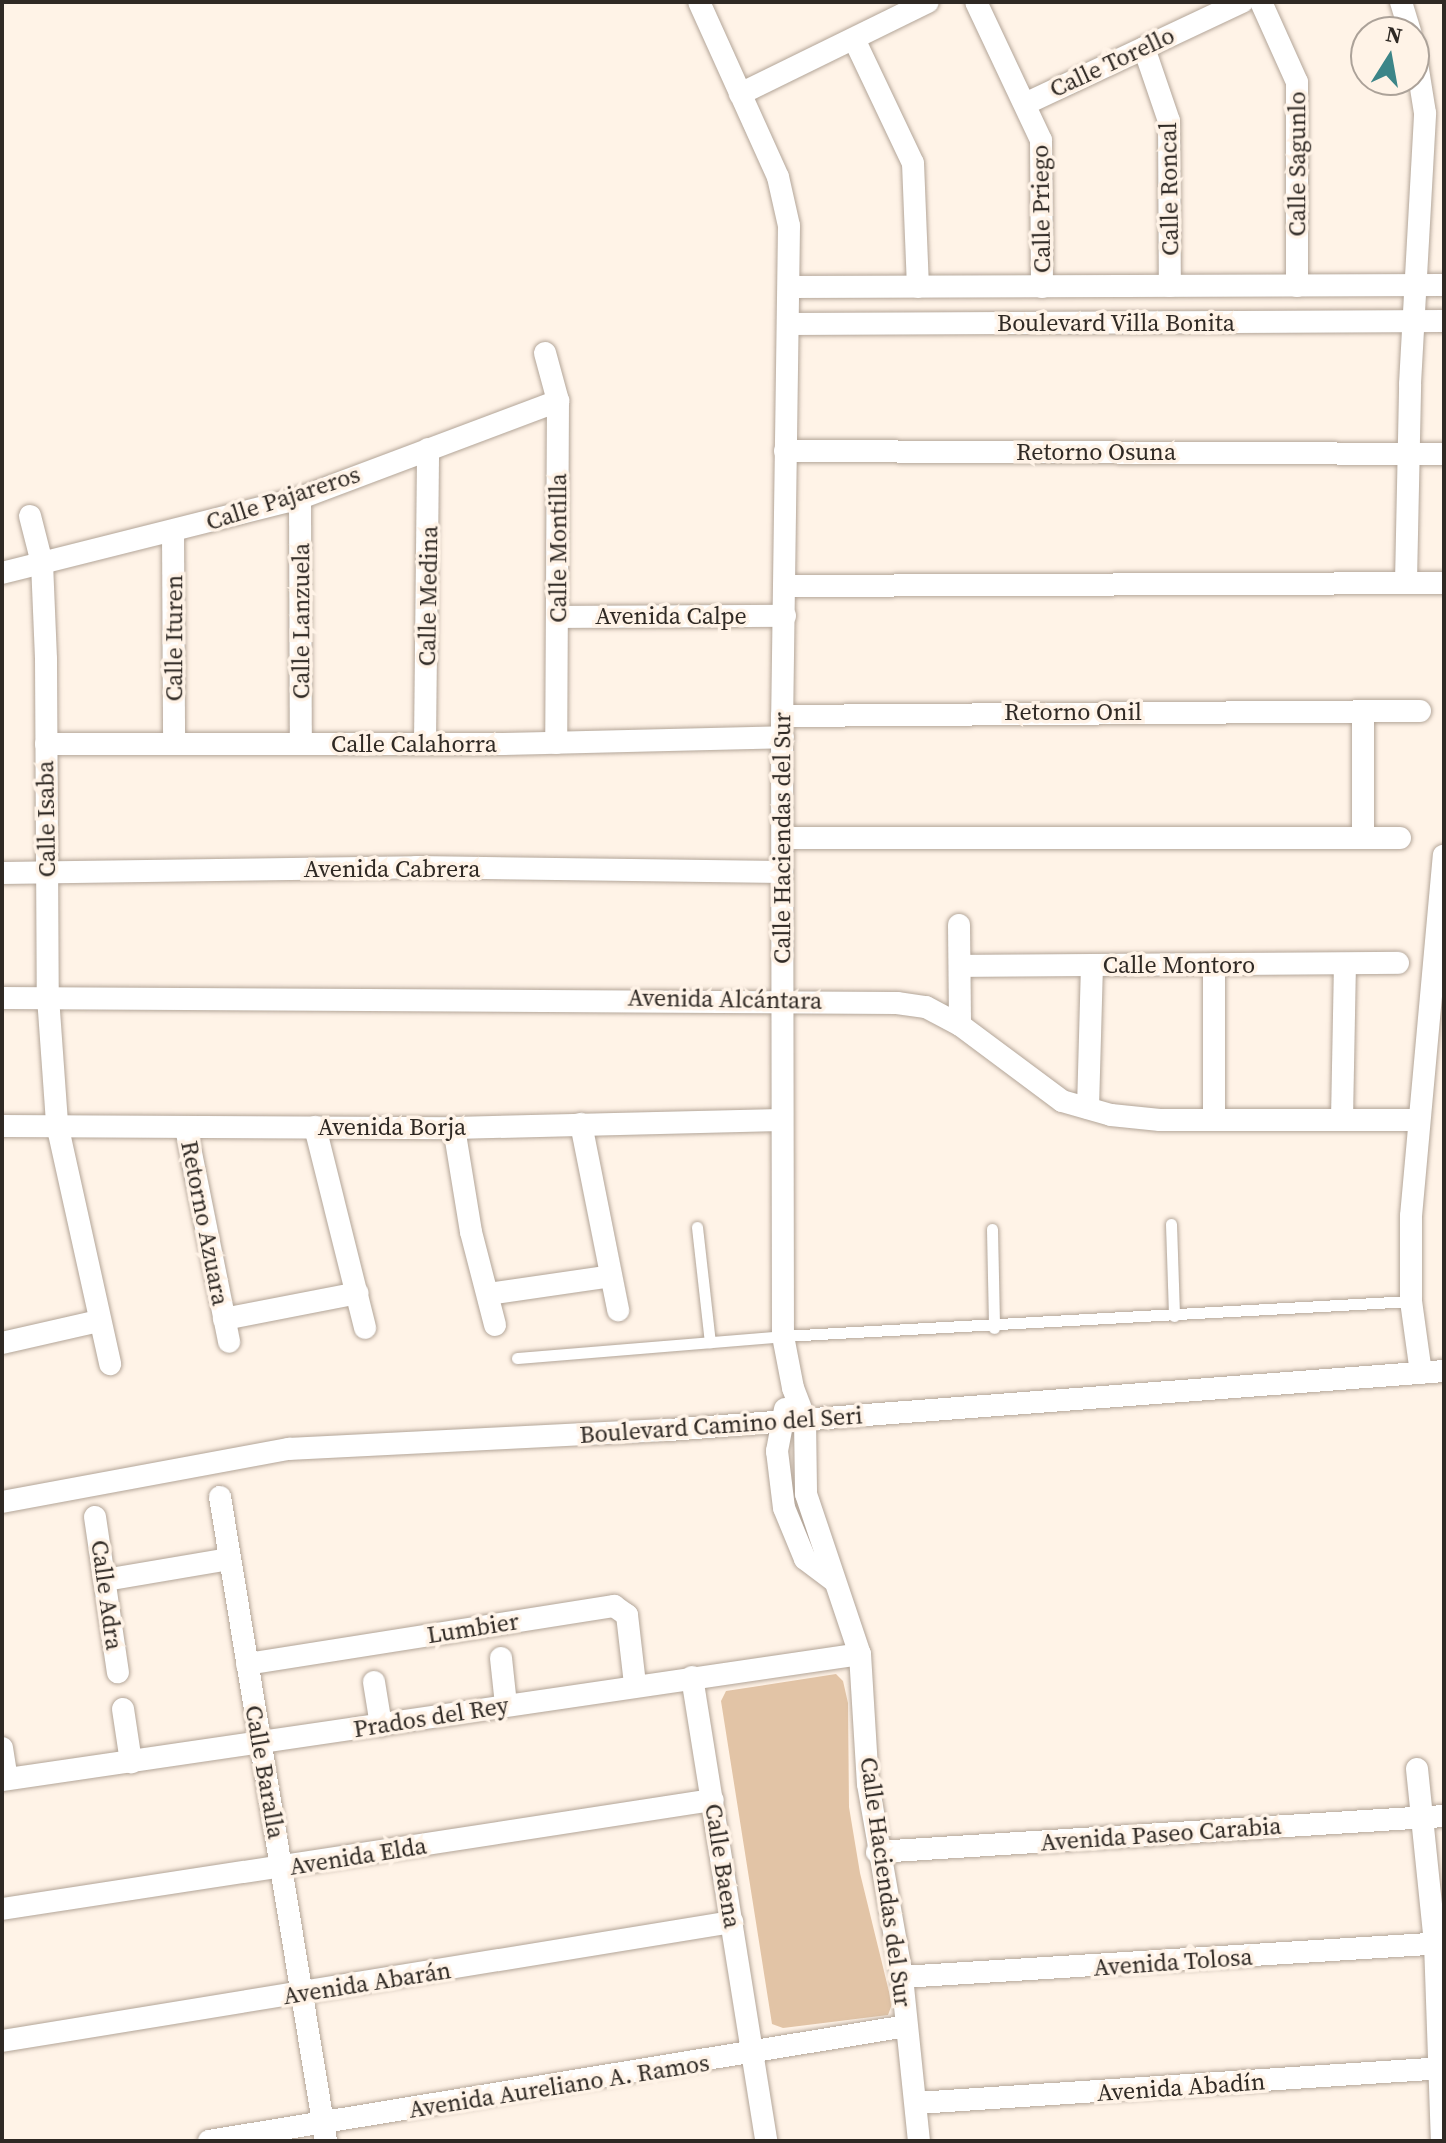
<!DOCTYPE html>
<html>
<head>
<meta charset="utf-8">
<style>
  body { margin:0 }
  #map { position:relative; width:1446px; height:2143px; overflow:hidden; background:#fff3e7; font-family:"Source Serif 4",serif }
  div>[style] { position:absolute }
  .green>* { inset:0; background:#e2c4a6 }
  .roads { filter:drop-shadow(0 0 2px #b3a598) drop-shadow(0 0 2px #b3a598) }
  .lane>* { height:11px; margin:-5.5px; padding:0 5.5px; transform-origin:5.5px; border-radius:5.5px; background:#fff }
  .street>* { height:22px; margin:-11px; padding:0 11px; transform-origin:11px; border-radius:11px; background:#fff }
  span { translate:-50% -50%; white-space:nowrap; text-align:center; line-height:1.15; -webkit-text-stroke:7px #fff3e7; paint-order:stroke }
  .street-label { font-size:24px; color:#2f2924 }
  .frame { position:absolute; inset:0; border:4px solid #2f2924; pointer-events:none }
  .north { position:absolute; left:1350px; top:16px; width:80px; height:80px; box-sizing:border-box; background:#fff3e7; border:2px solid #aca299; border-radius:50%; rotate:11deg; font-size:22px; font-weight:700; line-height:32px; text-align:center; color:#2f2924 }
  .north::after { content:''; display:block; margin:auto; width:28px; height:36px; background:#3c8588; clip-path:polygon(50% 0,100% 100%,50% 72%,0 100%) }
</style>
</head>
<body>
<div id="map">
  <div class="green">
    <i style="clip-path:polygon(836px 1674px,843px 1681px,848px 1703px,849px 1807px,860px 1873px,892px 2004px,888px 2015px,783px 2028px,772px 2024px,721px 1701px,726px 1691px)"></i>
  </div>
  <div class="roads">
    <div class="lane">
      <i style="left:1171px;top:1224px;width:92px;rotate:88.1deg"></i>
      <i style="left:697px;top:1227px;width:116px;rotate:83.6deg"></i>
      <i style="left:992px;top:1229px;width:99px;rotate:88.8deg"></i>
      <i style="left:517px;top:1358px;width:267px;rotate:-4.7deg"></i>
      <i style="left:783px;top:1336px;width:629px;rotate:-3.19deg"></i>
    </div>
    <div class="street">
      <i style="left:699px;top:2px;width:192px;rotate:65.7deg"></i>
      <i style="left:778px;top:177px;width:50px;rotate:77.3deg"></i>
      <i style="left:789px;top:226px;width:490px;rotate:90.8deg"></i>
      <i style="left:782px;top:716px;width:620px;rotate:89.91deg"></i>
      <i style="left:783px;top:1336px;width:53px;rotate:79.1deg"></i>
      <i style="left:793px;top:1388px;width:33px;rotate:69deg"></i>
      <i style="left:805px;top:1419px;width:75px;rotate:89.2deg"></i>
      <i style="left:806px;top:1494px;width:169px;rotate:71.4deg"></i>
      <i style="left:860px;top:1654px;width:130px;rotate:86.5deg"></i>
      <i style="left:868px;top:1784px;width:196px;rotate:80deg"></i>
      <i style="left:902px;top:1977px;width:165px;rotate:84.1deg"></i>
      <i style="left:976px;top:2px;width:153px;rotate:64.8deg"></i>
      <i style="left:1041px;top:140px;width:147px;rotate:89.6deg"></i>
      <i style="left:1261px;top:2px;width:88px;rotate:65.8deg"></i>
      <i style="left:1297px;top:82px;width:204px;rotate:90deg"></i>
      <i style="left:1401px;top:2px;width:31px;rotate:73deg"></i>
      <i style="left:854px;top:39px;width:137px;rotate:64.6deg"></i>
      <i style="left:913px;top:163px;width:124px;rotate:87.7deg"></i>
      <i style="left:1144px;top:48px;width:77px;rotate:71.1deg"></i>
      <i style="left:1169px;top:121px;width:165px;rotate:89.7deg"></i>
      <i style="left:740px;top:94px;width:209px;rotate:-26.1deg"></i>
      <i style="left:1027px;top:103px;width:238px;rotate:-25.2deg"></i>
      <i style="left:789px;top:287px;width:655px;rotate:-0.17deg"></i>
      <i style="left:788px;top:324px;width:656px;rotate:-0.26deg"></i>
      <i style="left:545px;top:353px;width:50px;rotate:74.8deg"></i>
      <i style="left:558px;top:401px;width:342px;rotate:90.3deg"></i>
      <i style="left:785px;top:451px;width:659px;rotate:0.26deg"></i>
      <i style="left:300px;top:498px;width:246px;rotate:89.8deg"></i>
      <i style="left:30px;top:516px;width:49px;rotate:75.7deg"></i>
      <i style="left:42px;top:563px;width:96px;rotate:87.6deg"></i>
      <i style="left:46px;top:659px;width:338px;rotate:89.7deg"></i>
      <i style="left:48px;top:997px;width:127px;rotate:85.9deg"></i>
      <i style="left:57px;top:1124px;width:246px;rotate:77.5deg"></i>
      <i style="left:173px;top:532px;width:212px;rotate:89.7deg"></i>
      <i style="left:2px;top:573px;width:307px;rotate:-14.1deg"></i>
      <i style="left:300px;top:498px;width:276px;rotate:-20.6deg"></i>
      <i style="left:1406px;top:582px;width:198px;rotate:-88.8deg"></i>
      <i style="left:1410px;top:384px;width:271px;rotate:-86.8deg"></i>
      <i style="left:1425px;top:113px;width:70px;rotate:-99.1deg"></i>
      <i style="left:785px;top:586px;width:659px;rotate:-0.26deg"></i>
      <i style="left:558px;top:617px;width:227px;rotate:-0.3deg"></i>
      <i style="left:782px;top:716px;width:638px;rotate:-0.45deg"></i>
      <i style="left:46px;top:744px;width:457px"></i>
      <i style="left:503px;top:744px;width:280px;rotate:-1.4deg"></i>
      <i style="left:425px;top:744px;width:295px;rotate:-89.4deg"></i>
      <i style="left:783px;top:838px;width:617px"></i>
      <i style="left:1363px;top:838px;width:127px;rotate:-90deg"></i>
      <i style="left:2px;top:873px;width:414px;rotate:-0.8deg"></i>
      <i style="left:416px;top:867px;width:366px;rotate:0.8deg"></i>
      <i style="left:959px;top:925px;width:100px;rotate:89.4deg"></i>
      <i style="left:960px;top:966px;width:438px;rotate:-0.4deg"></i>
      <i style="left:2px;top:998px;width:895px;rotate:0.32deg"></i>
      <i style="left:897px;top:1003px;width:29px;rotate:8deg"></i>
      <i style="left:926px;top:1007px;width:38px;rotate:28deg"></i>
      <i style="left:960px;top:1025px;width:127px;rotate:36.7deg"></i>
      <i style="left:1062px;top:1101px;width:51px;rotate:15.9deg"></i>
      <i style="left:1111px;top:1115px;width:49px;rotate:5.8deg"></i>
      <i style="left:1160px;top:1120px;width:256px"></i>
      <i style="left:1088px;top:1108px;width:143px;rotate:-88.4deg"></i>
      <i style="left:1214px;top:1119px;width:155px;rotate:-90deg"></i>
      <i style="left:1342px;top:1119px;width:155px;rotate:-88.9deg"></i>
      <i style="left:581px;top:1124px;width:190px;rotate:78.7deg"></i>
      <i style="left:2px;top:1126px;width:452px;rotate:0.3deg"></i>
      <i style="left:454px;top:1128px;width:327px;rotate:-1.4deg"></i>
      <i style="left:315px;top:1127px;width:207px;rotate:76deg"></i>
      <i style="left:186px;top:1128px;width:218px;rotate:78.6deg"></i>
      <i style="left:454px;top:1128px;width:105px;rotate:80.7deg"></i>
      <i style="left:471px;top:1232px;width:96px;rotate:75.5deg"></i>
      <i style="left:488px;top:1294px;width:124px;rotate:-8.3deg"></i>
      <i style="left:224px;top:1319px;width:136px;rotate:-11deg"></i>
      <i style="left:2px;top:1343px;width:99px;rotate:-12.8deg"></i>
      <i style="left:1421px;top:1373px;width:73px;rotate:-97.9deg"></i>
      <i style="left:1411px;top:1301px;width:85px;rotate:-90deg"></i>
      <i style="left:1411px;top:1216px;width:362px;rotate:-84.8deg"></i>
      <i style="left:785px;top:1409px;width:43px;rotate:100.8deg"></i>
      <i style="left:777px;top:1451px;width:57px;rotate:83deg"></i>
      <i style="left:784px;top:1508px;width:55px;rotate:67.6deg"></i>
      <i style="left:805px;top:1559px;width:35px;rotate:37deg"></i>
      <i style="left:220px;top:1497px;width:653px;rotate:80.65deg"></i>
      <i style="left:2px;top:1502px;width:292px;rotate:-10.5deg"></i>
      <i style="left:289px;top:1449px;width:380px;rotate:-2.9deg"></i>
      <i style="left:669px;top:1430px;width:777px;rotate:-4.35deg"></i>
      <i style="left:95px;top:1517px;width:157px;rotate:81.6deg"></i>
      <i style="left:105px;top:1580px;width:126px;rotate:-9.6deg"></i>
      <i style="left:501px;top:1658px;width:47px;rotate:83.9deg"></i>
      <i style="left:247px;top:1664px;width:372px;rotate:-9deg"></i>
      <i style="left:614px;top:1606px;width:16px;rotate:35deg"></i>
      <i style="left:627px;top:1615px;width:69px;rotate:83.4deg"></i>
      <i style="left:692px;top:1677px;width:470px;rotate:80.9deg"></i>
      <i style="left:374px;top:1682px;width:44px;rotate:80.8deg"></i>
      <i style="left:123px;top:1709px;width:54px;rotate:81.4deg"></i>
      <i style="left:2px;top:1748px;width:31px;rotate:81deg"></i>
      <i style="left:1417px;top:1769px;width:175px;rotate:84.1deg"></i>
      <i style="left:1435px;top:1943px;width:198px;rotate:88deg"></i>
      <i style="left:2px;top:1780px;width:867px;rotate:-8.35deg"></i>
      <i style="left:877px;top:1852px;width:568px;rotate:-3.63deg"></i>
      <i style="left:2px;top:1909px;width:719px;rotate:-8.72deg"></i>
      <i style="left:902px;top:1977px;width:543px;rotate:-3.59deg"></i>
      <i style="left:2px;top:2041px;width:740px;rotate:-9.26deg"></i>
      <i style="left:917px;top:2103px;width:528px;rotate:-3.8deg"></i>
      <i style="left:209px;top:2141px;width:707px;rotate:-9.36deg"></i>
    </div>
  </div>
  <div class="street-label">
    <span style="left:1112px;top:62px;rotate:-25deg">Calle Torello</span>
    <span style="left:1297px;top:164px;rotate:-90deg">Calle Sagunlo</span>
    <span style="left:1169px;top:189px;rotate:-91deg">Calle Roncal</span>
    <span style="left:1041px;top:209px;rotate:-91deg">Calle Priego</span>
    <span style="left:1116px;top:323px">Boulevard Villa Bonita</span>
    <span style="left:1096px;top:452px">Retorno Osuna</span>
    <span style="left:283px;top:498px;rotate:-18deg">Calle Pajareros</span>
    <span style="left:558px;top:548px;rotate:-90deg">Calle Montilla</span>
    <span style="left:428px;top:596px;rotate:-89deg">Calle Medina</span>
    <span style="left:671px;top:616px">Avenida Calpe</span>
    <span style="left:301px;top:621px;rotate:-90deg">Calle Lanzuela</span>
    <span style="left:174px;top:638px;rotate:-90deg">Calle Ituren</span>
    <span style="left:1073px;top:712px">Retorno Onil</span>
    <span style="left:414px;top:744px">Calle Calahorra</span>
    <span style="left:46px;top:819px;rotate:-91deg">Calle Isaba</span>
    <span style="left:782px;top:838px;rotate:-90deg">Calle Haciendas del Sur</span>
    <span style="left:392px;top:869px">Avenida Cabrera</span>
    <span style="left:1179px;top:965px">Calle Montoro</span>
    <span style="left:725px;top:999px;rotate:1deg">Avenida Alcántara</span>
    <span style="left:392px;top:1127px">Avenida Borja</span>
    <span style="left:205px;top:1223px;rotate:79deg">Retorno Azuara</span>
    <span style="left:721px;top:1425px;rotate:-4deg">Boulevard Camino del Seri</span>
    <span style="left:107px;top:1595px;rotate:82deg">Calle Adra</span>
    <span style="left:473px;top:1628px;rotate:-9deg">Lumbier</span>
    <span style="left:431px;top:1717px;rotate:-9deg">Prados del Rey</span>
    <span style="left:265px;top:1772px;rotate:80deg">Calle Baralla</span>
    <span style="left:1161px;top:1834px;rotate:-4deg">Avenida Paseo Carabia</span>
    <span style="left:358px;top:1856px;rotate:-9deg">Avenida Elda</span>
    <span style="left:723px;top:1866px;rotate:81deg">Calle Baena</span>
    <span style="left:886px;top:1882px;rotate:82deg">Calle Haciendas del Sur</span>
    <span style="left:1173px;top:1962px;rotate:-4deg">Avenida Tolosa</span>
    <span style="left:367px;top:1983px;rotate:-9deg">Avenida Abarán</span>
    <span style="left:559px;top:2086px;rotate:-9deg">Avenida Aureliano A. Ramos</span>
    <span style="left:1181px;top:2087px;rotate:-4deg">Avenida Abadín</span>
  </div>
  <div class="frame"></div>
  <div class="north">N</div>
</div>
</body>
</html>
